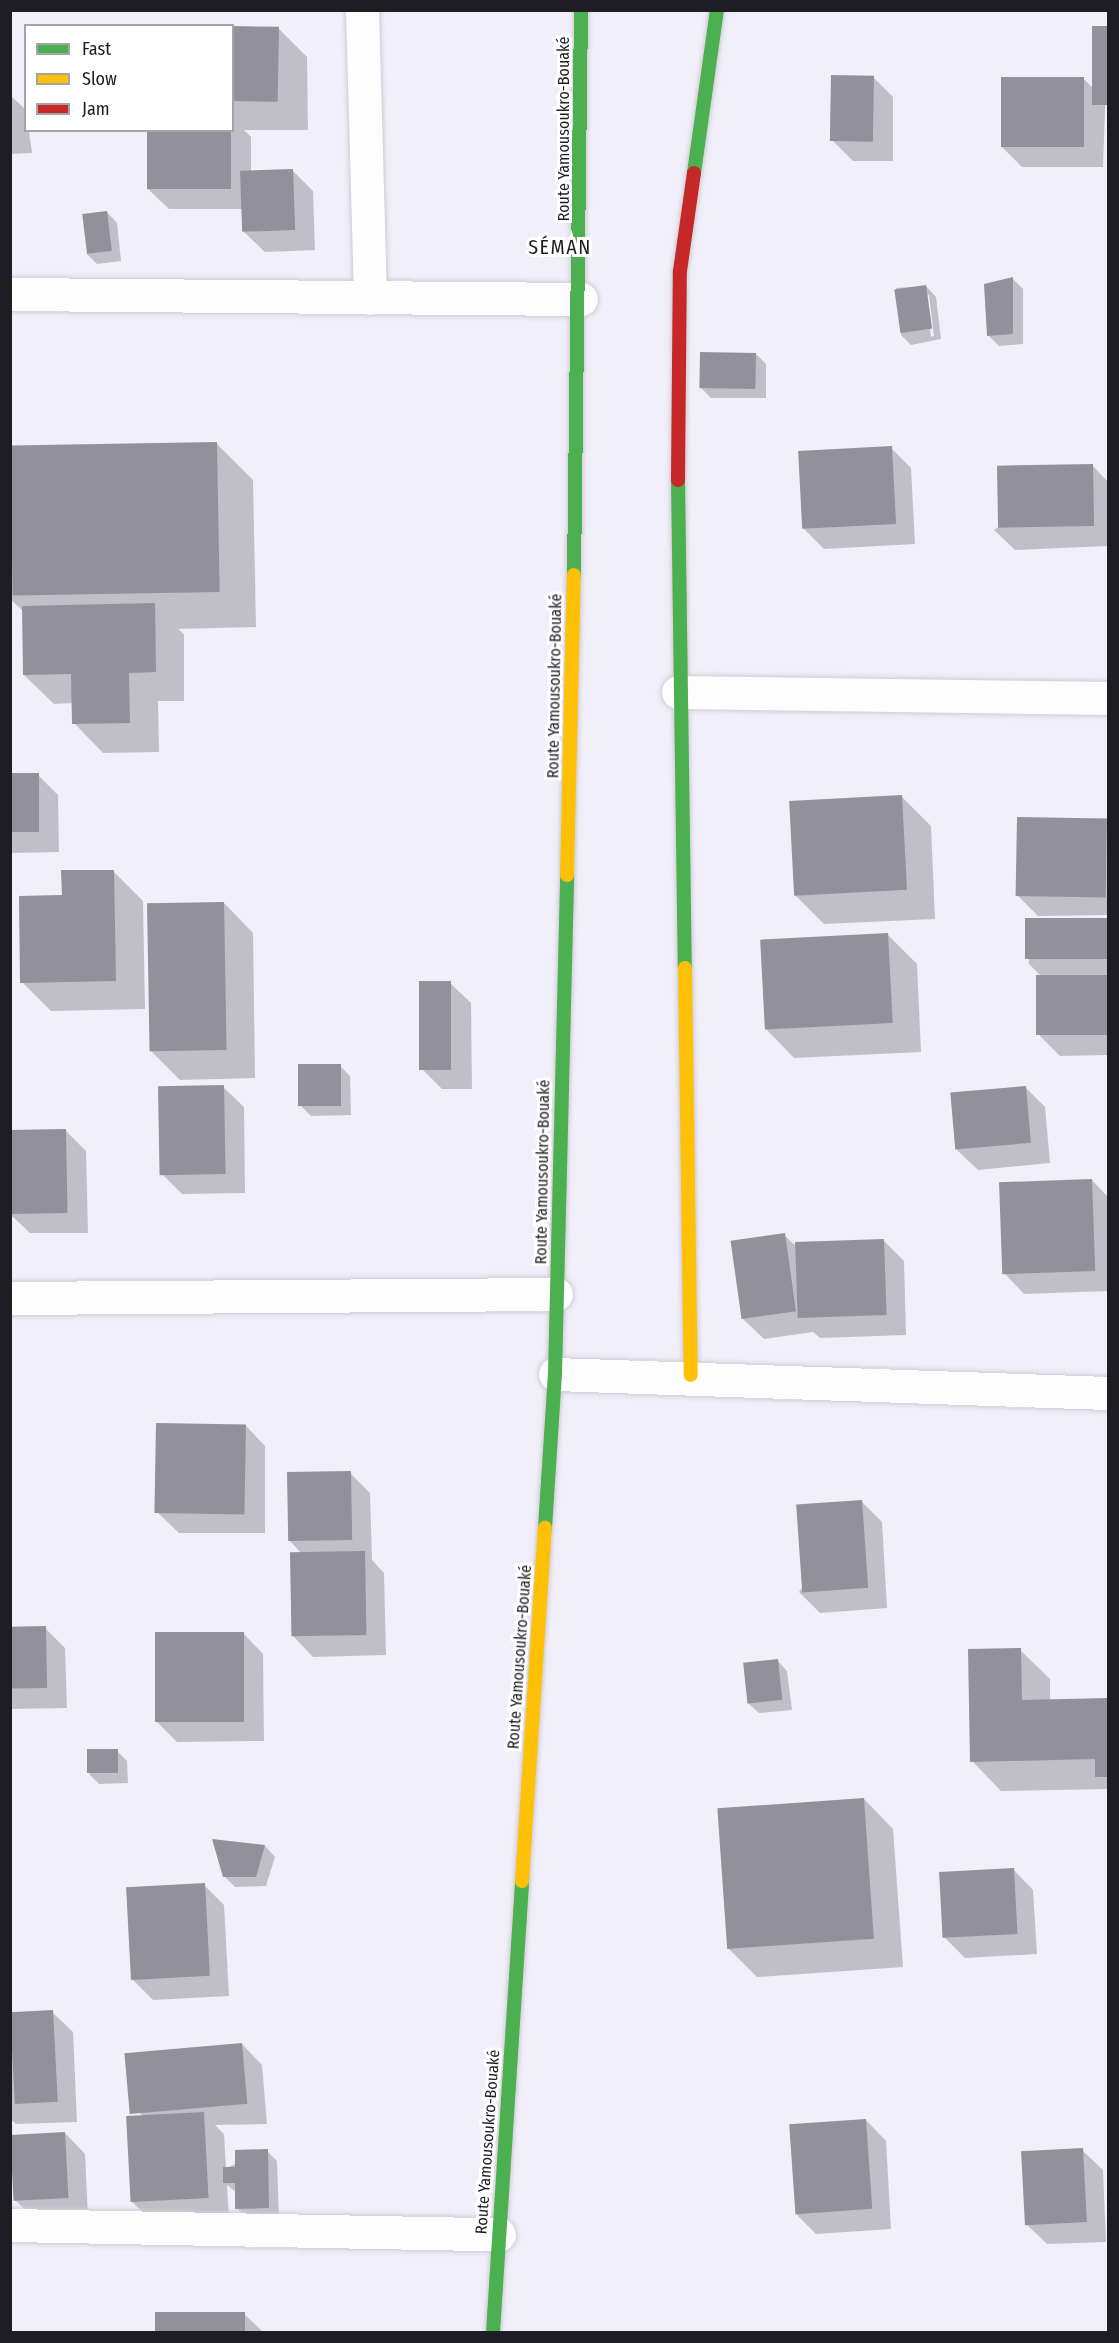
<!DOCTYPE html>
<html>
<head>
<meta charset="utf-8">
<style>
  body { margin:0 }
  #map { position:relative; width:1119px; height:2343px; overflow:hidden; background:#f1effa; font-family:"Fira Sans Condensed",sans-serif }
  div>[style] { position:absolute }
  .shadow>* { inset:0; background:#0003 }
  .building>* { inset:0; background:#92909b; transform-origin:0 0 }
  .roads { filter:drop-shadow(0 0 2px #ceccd5) drop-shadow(0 0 2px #ceccd5) }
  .street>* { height:33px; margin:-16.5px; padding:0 16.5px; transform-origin:16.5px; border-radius:16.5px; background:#fdfdfe }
  .fast>* { height:14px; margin:-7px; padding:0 7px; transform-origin:7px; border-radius:7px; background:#4caf50 }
  .slow>* { height:14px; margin:-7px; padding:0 7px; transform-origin:7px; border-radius:7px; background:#ffc107 }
  .jam>* { height:14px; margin:-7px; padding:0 7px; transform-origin:7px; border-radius:7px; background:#c62828 }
  span { translate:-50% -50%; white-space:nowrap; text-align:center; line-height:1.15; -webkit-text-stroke:6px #fff; paint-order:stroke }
  .street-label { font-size:16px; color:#1e1d24 }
  .quarter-label { font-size:20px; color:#1e1d24; letter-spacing:1.5px }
  .frame { position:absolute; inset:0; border:12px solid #1e1d24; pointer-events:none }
  .legend { position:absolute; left:24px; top:24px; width:210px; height:108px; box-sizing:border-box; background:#fff; border:2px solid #a5a5a7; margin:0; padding:8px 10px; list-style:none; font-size:18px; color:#1e1d24 }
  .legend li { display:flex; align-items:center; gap:12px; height:30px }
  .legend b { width:30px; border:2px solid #a5a5a7 }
</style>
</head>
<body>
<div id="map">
  <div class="shadow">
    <i style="clip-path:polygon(1094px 27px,1108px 27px,1103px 167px,1022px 167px,1002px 147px,1084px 79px,1093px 88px)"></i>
    <i style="clip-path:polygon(232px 28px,278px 28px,307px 57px,308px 130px,244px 130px,251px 137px,251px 172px,292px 170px,313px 191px,315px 250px,265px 252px,244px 232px,243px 209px,169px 209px,148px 189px,149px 130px,232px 130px)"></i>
    <i style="clip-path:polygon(873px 77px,893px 97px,893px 161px,853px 161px,833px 141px)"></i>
    <i style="clip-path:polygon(10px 95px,26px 110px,32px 153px,10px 154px)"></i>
    <i style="clip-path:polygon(107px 212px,117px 223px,121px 261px,97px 264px,87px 254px)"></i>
    <i style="clip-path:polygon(1013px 279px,1023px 289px,1023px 344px,999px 346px,988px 335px)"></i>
    <i style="clip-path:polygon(evenodd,926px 286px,936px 297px,941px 339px,911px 345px,901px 335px,896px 288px,926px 286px,926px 295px,929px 295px,934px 336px,931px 337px,926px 295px)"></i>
    <i style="clip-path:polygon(756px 354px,766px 364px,766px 398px,711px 398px,701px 388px)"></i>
    <i style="clip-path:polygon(217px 444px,253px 480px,256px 627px,178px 629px,184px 634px,184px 701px,158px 701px,159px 752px,103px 753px,74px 723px,73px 703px,54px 704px,24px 675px,23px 611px,10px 599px,10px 447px)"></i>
    <i style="clip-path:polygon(891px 448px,911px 468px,915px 544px,824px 549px,804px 529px)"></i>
    <i style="clip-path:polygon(1092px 465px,1108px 482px,1108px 546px,1015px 550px,994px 530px)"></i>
    <i style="clip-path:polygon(10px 775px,38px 775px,58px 795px,59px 852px,10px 853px)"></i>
    <i style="clip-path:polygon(902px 797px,931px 826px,935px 919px,824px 924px,795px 895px)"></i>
    <i style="clip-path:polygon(1106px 820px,1108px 915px,1038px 916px,1018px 896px)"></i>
    <i style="clip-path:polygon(113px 871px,143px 901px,145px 1009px,51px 1011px,22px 982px,63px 897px)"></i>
    <i style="clip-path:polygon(224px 903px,253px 933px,255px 1078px,180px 1080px,151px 1051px)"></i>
    <i style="clip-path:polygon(1108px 920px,1108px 1055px,1060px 1056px,1040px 1036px,1043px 978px,1029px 964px,1026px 925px)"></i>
    <i style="clip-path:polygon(888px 935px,917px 964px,921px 1052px,794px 1058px,765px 1028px)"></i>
    <i style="clip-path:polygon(450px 983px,471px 1003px,472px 1089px,442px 1089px,422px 1069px)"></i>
    <i style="clip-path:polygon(340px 1066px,350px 1076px,351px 1115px,311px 1116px,301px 1106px)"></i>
    <i style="clip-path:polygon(223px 1087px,244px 1107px,245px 1193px,182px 1194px,162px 1174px)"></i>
    <i style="clip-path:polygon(1025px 1087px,1045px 1107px,1050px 1163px,978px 1170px,957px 1150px)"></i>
    <i style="clip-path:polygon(66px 1131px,86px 1151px,88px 1233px,30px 1233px,10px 1214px)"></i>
    <i style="clip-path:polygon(1092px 1180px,1108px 1197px,1108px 1291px,1024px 1294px,1004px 1273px)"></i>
    <i style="clip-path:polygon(784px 1235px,797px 1247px,884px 1241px,904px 1261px,906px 1335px,820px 1338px,813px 1332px,764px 1339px,743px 1319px)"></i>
    <i style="clip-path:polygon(245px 1425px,265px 1446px,265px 1533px,179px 1533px,158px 1513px)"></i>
    <i style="clip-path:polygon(350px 1473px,370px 1493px,372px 1560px,384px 1573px,386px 1655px,313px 1657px,293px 1636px,302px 1554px,289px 1540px)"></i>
    <i style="clip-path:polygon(862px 1502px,882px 1522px,887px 1608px,820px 1613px,799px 1592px)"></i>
    <i style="clip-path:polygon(45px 1628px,65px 1648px,67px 1708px,10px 1709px,10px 1629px)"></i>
    <i style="clip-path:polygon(243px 1633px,263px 1654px,264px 1741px,177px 1742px,156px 1721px)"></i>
    <i style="clip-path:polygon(1020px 1650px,1050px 1679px,1050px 1701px,1108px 1700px,1108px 1789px,1001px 1791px,972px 1761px)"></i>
    <i style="clip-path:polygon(777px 1660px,787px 1671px,792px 1710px,759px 1713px,748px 1703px)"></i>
    <i style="clip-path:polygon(117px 1751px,127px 1761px,128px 1783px,99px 1784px,89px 1774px)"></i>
    <i style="clip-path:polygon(864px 1799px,893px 1829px,903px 1967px,757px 1977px,728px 1948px)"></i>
    <i style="clip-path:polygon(214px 1841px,265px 1846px,275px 1857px,266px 1886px,235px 1887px,225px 1877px)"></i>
    <i style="clip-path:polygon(1013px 1869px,1033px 1890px,1037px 1954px,965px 1958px,944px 1937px)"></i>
    <i style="clip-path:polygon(204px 1885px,224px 1905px,229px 1996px,153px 2000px,133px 1980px)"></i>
    <i style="clip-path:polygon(52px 2012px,73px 2032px,77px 2122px,16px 2124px,10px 2119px,10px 2013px)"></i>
    <i style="clip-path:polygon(242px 2044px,262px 2065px,267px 2124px,215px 2125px,224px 2134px,226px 2168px,267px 2151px,277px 2161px,279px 2218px,247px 2219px,237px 2208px,237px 2193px,227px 2185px,229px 2218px,153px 2222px,132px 2202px,144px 2117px,133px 2107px)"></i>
    <i style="clip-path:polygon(866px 2120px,886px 2141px,891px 2229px,816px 2234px,796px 2214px)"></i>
    <i style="clip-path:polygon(65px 2133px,85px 2154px,88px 2218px,36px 2220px,15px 2200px)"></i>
    <i style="clip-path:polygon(1082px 2150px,1103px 2170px,1106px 2242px,1047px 2244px,1026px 2224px)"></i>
    <i style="clip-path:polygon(157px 2314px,244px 2314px,263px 2332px,157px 2332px)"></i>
  </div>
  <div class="building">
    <i style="left:232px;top:26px;width:47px;height:75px;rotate:1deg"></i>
    <i style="left:1092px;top:26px;width:16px;height:79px"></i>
    <i style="left:831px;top:75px;width:43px;height:66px;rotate:1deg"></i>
    <i style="left:1001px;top:77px;width:83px;height:70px"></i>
    <i style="left:147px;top:130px;width:84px;height:59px"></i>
    <i style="left:293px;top:169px;width:61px;height:53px;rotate:88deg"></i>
    <i style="left:107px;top:211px;width:40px;height:25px;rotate:83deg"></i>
    <i style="clip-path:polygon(1013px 277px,1013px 334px,987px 336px,984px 284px)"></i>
    <i style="left:926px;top:285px;width:44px;height:32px;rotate:82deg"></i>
    <i style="left:700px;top:352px;width:56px;height:36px;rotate:1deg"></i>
    <i style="left:217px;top:442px;width:150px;height:207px;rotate:89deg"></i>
    <i style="left:892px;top:446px;width:78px;height:94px;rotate:87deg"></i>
    <i style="left:1093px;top:464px;width:62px;height:96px;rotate:89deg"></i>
    <i style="clip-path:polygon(155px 603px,156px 672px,129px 673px,130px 723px,72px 724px,71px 674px,23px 675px,22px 606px)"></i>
    <i style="left:39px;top:773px;width:59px;height:29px;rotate:90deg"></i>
    <i style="left:902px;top:795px;width:95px;height:113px;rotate:87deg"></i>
    <i style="left:1017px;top:817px;width:90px;height:79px;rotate:1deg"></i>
    <i style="clip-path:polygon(61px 870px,114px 870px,116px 981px,20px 983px,19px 896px,62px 895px)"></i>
    <i style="left:224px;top:902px;width:148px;height:77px;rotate:89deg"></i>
    <i style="left:1108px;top:918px;width:41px;height:83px;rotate:90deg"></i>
    <i style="left:888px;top:933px;width:90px;height:128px;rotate:87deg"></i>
    <i style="left:1108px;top:975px;width:60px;height:72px;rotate:90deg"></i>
    <i style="left:419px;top:981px;width:32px;height:89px"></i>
    <i style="left:341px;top:1064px;width:42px;height:43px;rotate:90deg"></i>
    <i style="left:224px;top:1085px;width:89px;height:66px;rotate:89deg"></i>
    <i style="left:1026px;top:1086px;width:57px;height:76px;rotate:85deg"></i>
    <i style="left:66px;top:1129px;width:84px;height:56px;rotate:89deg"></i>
    <i style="left:1092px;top:1179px;width:92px;height:93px;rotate:88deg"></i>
    <i style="left:785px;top:1233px;width:79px;height:55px;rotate:82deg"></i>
    <i style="left:884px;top:1239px;width:76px;height:89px;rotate:88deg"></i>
    <i style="left:156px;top:1423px;width:90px;height:90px;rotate:1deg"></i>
    <i style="left:351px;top:1471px;width:69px;height:64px;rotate:89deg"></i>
    <i style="left:862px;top:1500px;width:88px;height:66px;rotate:86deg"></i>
    <i style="left:365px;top:1551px;width:84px;height:75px;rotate:89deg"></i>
    <i style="left:46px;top:1626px;width:62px;height:36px;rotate:89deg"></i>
    <i style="left:155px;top:1632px;width:89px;height:90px"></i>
    <i style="clip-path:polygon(1021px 1648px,1022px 1700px,1108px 1698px,1108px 1777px,1095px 1777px,1095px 1759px,970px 1762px,968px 1649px)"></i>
    <i style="left:778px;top:1659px;width:41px;height:35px;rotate:84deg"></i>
    <i style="left:118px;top:1749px;width:24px;height:31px;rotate:90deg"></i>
    <i style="left:864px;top:1798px;width:141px;height:147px;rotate:86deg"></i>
    <i style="clip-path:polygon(212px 1839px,265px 1845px,256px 1877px,223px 1877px)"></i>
    <i style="left:1014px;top:1868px;width:66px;height:75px;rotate:87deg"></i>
    <i style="left:205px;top:1883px;width:93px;height:79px;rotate:87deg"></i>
    <i style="left:53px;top:2010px;width:92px;height:43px;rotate:87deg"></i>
    <i style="left:242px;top:2043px;width:61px;height:118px;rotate:85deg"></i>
    <i style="left:204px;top:2112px;width:86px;height:78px;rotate:87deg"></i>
    <i style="left:866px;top:2119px;width:90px;height:77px;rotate:86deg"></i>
    <i style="left:65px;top:2132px;width:66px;height:55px;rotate:87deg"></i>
    <i style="left:1083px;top:2148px;width:74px;height:62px;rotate:87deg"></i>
    <i style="clip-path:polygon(268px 2149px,269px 2208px,235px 2209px,235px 2183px,223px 2183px,223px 2167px,235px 2167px,235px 2150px)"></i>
    <i style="left:155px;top:2312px;width:90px;height:20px"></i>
  </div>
  <div class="roads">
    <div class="street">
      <i style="left:362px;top:10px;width:288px;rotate:88.4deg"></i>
      <i style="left:10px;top:294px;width:571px;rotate:0.5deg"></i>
      <i style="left:678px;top:692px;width:430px;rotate:0.8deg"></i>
      <i style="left:10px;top:1298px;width:546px;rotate:-0.42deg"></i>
      <i style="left:555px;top:1374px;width:553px;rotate:1.97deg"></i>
      <i style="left:10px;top:2225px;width:489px;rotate:1.1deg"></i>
    </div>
    <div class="fast">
      <i style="left:694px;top:173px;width:165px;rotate:-82deg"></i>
      <i style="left:678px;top:480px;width:488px;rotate:89.2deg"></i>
      <i style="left:574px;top:575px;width:565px;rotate:-89.29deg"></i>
      <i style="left:545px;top:1528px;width:154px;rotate:-86.3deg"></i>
      <i style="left:555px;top:1374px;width:499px;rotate:-88.6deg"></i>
      <i style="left:493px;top:2332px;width:452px;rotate:-86.3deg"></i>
    </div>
    <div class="slow">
      <i style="left:567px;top:875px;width:300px;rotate:-88.7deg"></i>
      <i style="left:685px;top:968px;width:407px;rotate:89.2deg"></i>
      <i style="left:522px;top:1881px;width:354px;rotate:-86.3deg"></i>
    </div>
    <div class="jam">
      <i style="left:678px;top:480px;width:209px;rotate:-89.5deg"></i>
      <i style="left:680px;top:271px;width:99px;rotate:-81.9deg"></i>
    </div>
  </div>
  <div class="street-label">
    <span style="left:564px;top:129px;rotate:-90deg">Route Yamousoukro-Bouaké</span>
    <span style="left:555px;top:686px;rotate:-89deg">Route Yamousoukro-Bouaké</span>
    <span style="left:543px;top:1172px;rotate:-89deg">Route Yamousoukro-Bouaké</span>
    <span style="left:520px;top:1657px;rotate:-86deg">Route Yamousoukro-Bouaké</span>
    <span style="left:488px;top:2142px;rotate:-86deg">Route Yamousoukro-Bouaké</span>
  </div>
  <div class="quarter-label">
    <span style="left:560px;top:247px">SÉMAN</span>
  </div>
  <div class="frame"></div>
  <ul class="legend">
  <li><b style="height:8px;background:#4caf50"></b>Fast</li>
  <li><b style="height:8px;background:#ffc107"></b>Slow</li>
  <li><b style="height:8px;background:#c62828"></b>Jam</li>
  </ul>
</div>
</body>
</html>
